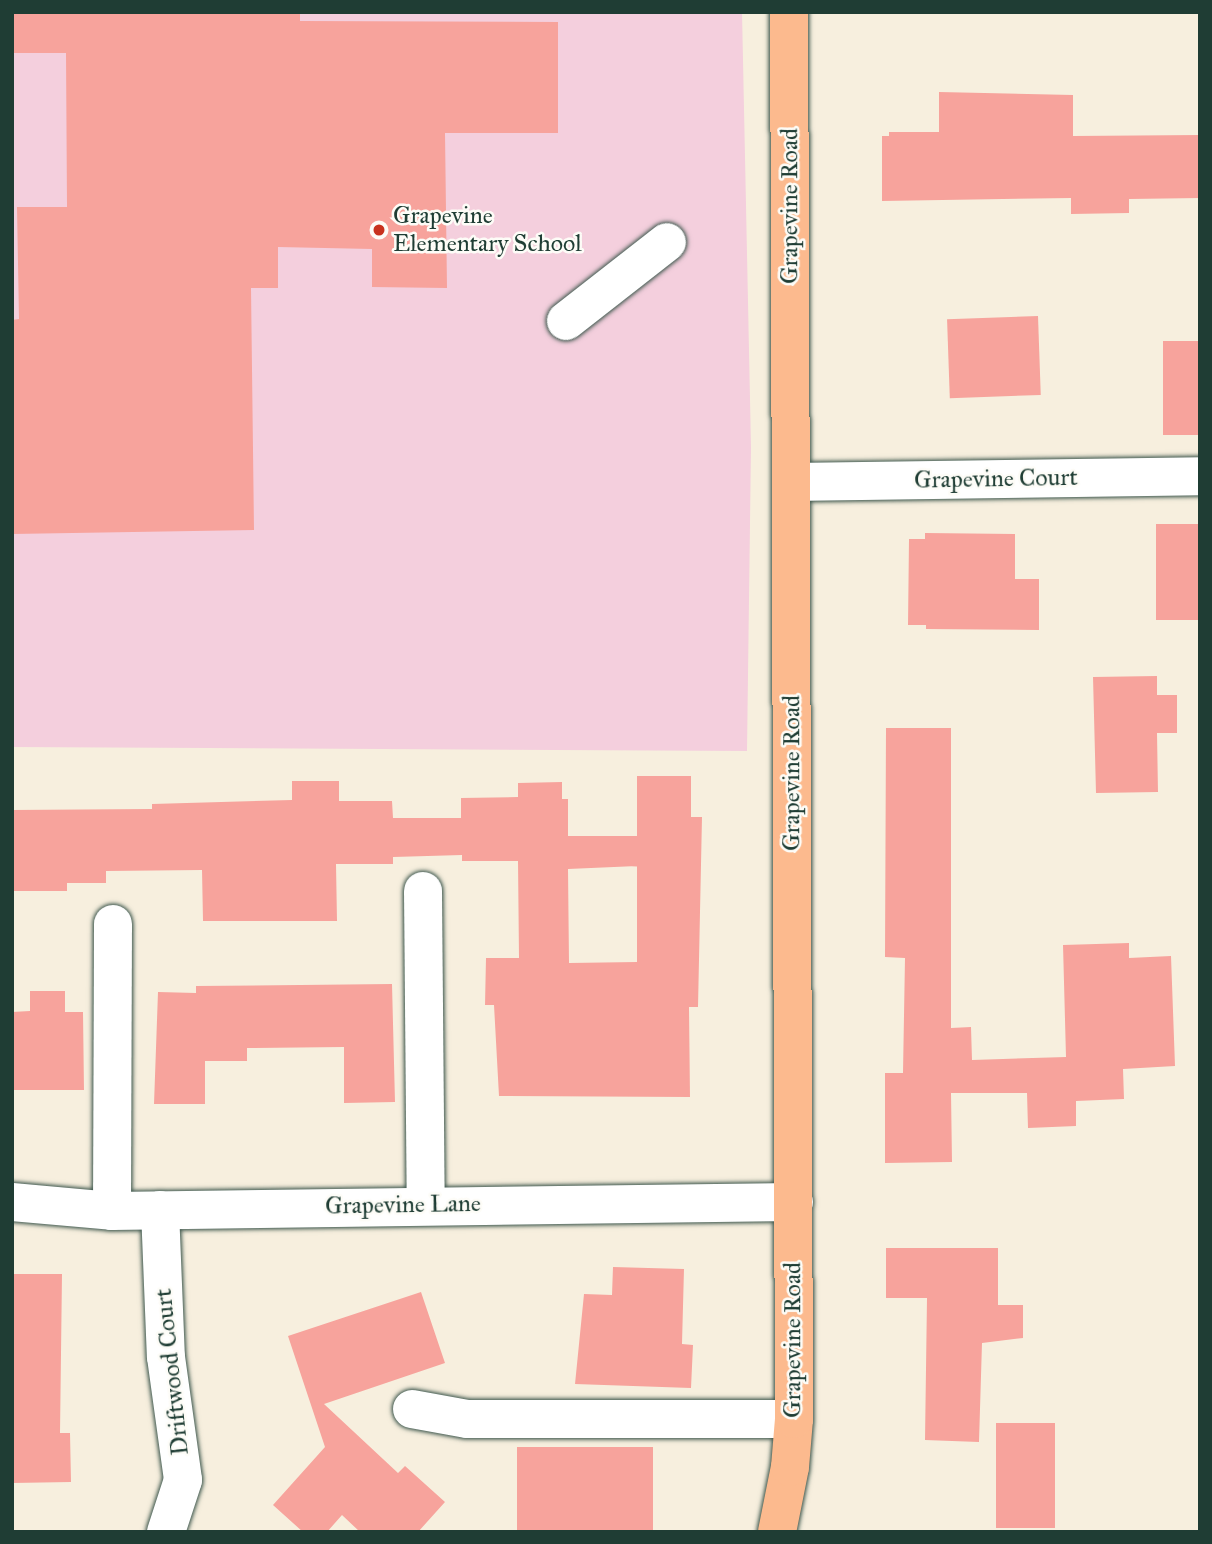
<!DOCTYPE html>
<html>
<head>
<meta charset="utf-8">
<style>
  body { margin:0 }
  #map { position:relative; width:1212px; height:1544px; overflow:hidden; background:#f7efde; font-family:"IM FELL Great Primer",serif }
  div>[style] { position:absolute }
  .built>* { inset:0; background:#f4cfdd }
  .building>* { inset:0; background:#f7a39c; transform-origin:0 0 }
  .roads { filter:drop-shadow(0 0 2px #3f584e) drop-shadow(0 0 2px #3f584e) }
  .minor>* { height:38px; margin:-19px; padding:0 19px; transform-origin:19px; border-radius:19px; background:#fff }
  .major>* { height:38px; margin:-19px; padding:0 19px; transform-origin:19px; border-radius:19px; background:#fcba8e }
  .dots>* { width:19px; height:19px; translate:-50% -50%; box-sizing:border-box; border:4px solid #fdfcf7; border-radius:50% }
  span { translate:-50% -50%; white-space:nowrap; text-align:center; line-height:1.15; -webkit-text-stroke:5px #fdfcf7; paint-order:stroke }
  .street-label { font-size:24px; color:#1f3d34 }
  .poi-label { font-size:24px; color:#1f3d34 }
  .left { translate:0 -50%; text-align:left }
  .frame { position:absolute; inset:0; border:14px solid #1f3d34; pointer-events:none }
</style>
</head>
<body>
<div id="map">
  <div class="built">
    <i style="clip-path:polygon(12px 12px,742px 12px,751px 447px,747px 751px,12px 747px)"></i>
  </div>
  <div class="building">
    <i style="clip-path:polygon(12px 12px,300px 12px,300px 21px,558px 22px,558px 133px,445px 133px,447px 288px,372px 287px,372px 249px,278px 247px,278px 288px,251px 288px,254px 530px,12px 534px,12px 320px,19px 319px,17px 207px,67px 207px,66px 53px,12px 53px)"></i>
    <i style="clip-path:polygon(939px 92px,1073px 95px,1073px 136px,1200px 135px,1200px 198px,1129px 199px,1129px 213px,1071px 214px,1071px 198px,882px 201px,882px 136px,889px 136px,889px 132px,939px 132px)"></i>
    <i style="left:1038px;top:316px;width:79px;height:91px;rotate:88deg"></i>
    <i style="left:1163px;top:341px;width:37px;height:94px"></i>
    <i style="left:1200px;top:524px;width:96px;height:44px;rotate:90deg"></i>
    <i style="clip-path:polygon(925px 533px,1015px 534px,1015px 579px,1039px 579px,1039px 630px,926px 629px,926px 625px,908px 625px,909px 539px,925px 539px)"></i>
    <i style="clip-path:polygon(1157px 676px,1157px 695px,1177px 695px,1177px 733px,1157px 733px,1158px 792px,1096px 793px,1093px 677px)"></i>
    <i style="clip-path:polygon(886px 728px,951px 728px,951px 1028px,971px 1027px,972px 1060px,1066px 1057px,1063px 945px,1129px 943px,1129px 958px,1171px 956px,1175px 1066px,1123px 1069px,1124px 1099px,1076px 1101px,1076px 1126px,1028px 1128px,1027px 1093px,951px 1093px,952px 1162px,885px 1163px,885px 1073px,903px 1073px,905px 958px,885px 957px)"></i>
    <i style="clip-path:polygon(evenodd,637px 776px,691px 776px,691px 817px,702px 817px,698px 1007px,689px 1007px,690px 1097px,499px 1096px,494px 1005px,485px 1005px,486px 958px,519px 958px,518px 861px,462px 861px,462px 855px,393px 857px,393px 864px,336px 864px,337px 921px,203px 921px,202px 870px,106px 871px,106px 883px,67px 883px,67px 891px,12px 891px,12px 810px,152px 809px,152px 804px,292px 800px,292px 781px,339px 781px,339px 801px,392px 801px,393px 818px,461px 818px,461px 798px,518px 797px,518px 783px,562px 782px,562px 799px,568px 799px,568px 836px,637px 836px,637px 776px,637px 866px,637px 962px,569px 963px,568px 869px,637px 866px)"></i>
    <i style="clip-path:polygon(392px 984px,395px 1102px,344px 1103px,344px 1047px,247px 1048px,247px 1061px,205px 1061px,205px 1104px,154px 1104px,158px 992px,196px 993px,196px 986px)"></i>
    <i style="clip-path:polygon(30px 991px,65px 991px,65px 1012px,83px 1012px,84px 1090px,12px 1090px,12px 1012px,30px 1011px)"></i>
    <i style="clip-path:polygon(886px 1248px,998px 1248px,998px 1305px,1023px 1305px,1023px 1338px,982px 1343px,979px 1442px,925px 1440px,927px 1298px,886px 1298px)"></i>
    <i style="clip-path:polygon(613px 1267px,684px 1269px,682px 1344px,693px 1345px,691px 1388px,575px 1384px,584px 1294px,612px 1295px)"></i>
    <i style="clip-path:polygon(12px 1274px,62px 1274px,60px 1433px,70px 1433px,71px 1482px,12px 1483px)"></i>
    <i style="clip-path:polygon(421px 1292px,445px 1363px,324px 1404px,398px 1473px,405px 1466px,445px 1502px,418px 1532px,360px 1532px,342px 1515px,327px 1532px,303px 1532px,273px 1505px,325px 1447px,288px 1336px)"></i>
    <i style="left:996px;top:1423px;width:59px;height:105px"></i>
    <i style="left:517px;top:1447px;width:136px;height:85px"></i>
  </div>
  <div class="roads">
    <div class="minor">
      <i style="left:566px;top:321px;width:128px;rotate:-38deg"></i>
      <i style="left:792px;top:482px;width:408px;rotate:-0.8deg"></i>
      <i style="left:423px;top:891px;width:313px;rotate:89.5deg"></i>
      <i style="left:12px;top:1202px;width:100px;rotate:5.1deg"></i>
      <i style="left:112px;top:1211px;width:682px;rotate:-0.76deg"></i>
      <i style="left:160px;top:1210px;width:147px;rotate:87.7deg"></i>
      <i style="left:166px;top:1357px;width:124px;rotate:82.1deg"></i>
      <i style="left:183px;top:1480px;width:55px;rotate:108.1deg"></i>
      <i style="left:112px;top:1211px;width:287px;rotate:-89.8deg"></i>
      <i style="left:412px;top:1409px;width:56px;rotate:10.3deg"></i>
      <i style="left:467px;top:1419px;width:327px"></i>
    </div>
    <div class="major">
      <i style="left:777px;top:1532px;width:66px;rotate:-78.7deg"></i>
      <i style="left:790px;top:1467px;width:48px;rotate:-85.2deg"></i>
      <i style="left:794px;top:1419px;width:1407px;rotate:-90.2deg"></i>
    </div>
  </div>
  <div class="dots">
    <i style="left:379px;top:230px;background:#c8321e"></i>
  </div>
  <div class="street-label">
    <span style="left:790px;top:206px;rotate:-90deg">Grapevine Road</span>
    <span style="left:996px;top:479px;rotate:-1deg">Grapevine Court</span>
    <span style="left:792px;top:773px;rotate:-90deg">Grapevine Road</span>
    <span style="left:403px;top:1205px;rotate:-1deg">Grapevine Lane</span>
    <span style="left:793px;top:1340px;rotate:-90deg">Grapevine Road</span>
    <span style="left:172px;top:1372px;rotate:-96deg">Driftwood Court</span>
  </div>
  <div class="poi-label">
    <span class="left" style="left:393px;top:230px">Grapevine<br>Elementary School</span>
  </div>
  <div class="frame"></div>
</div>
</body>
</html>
